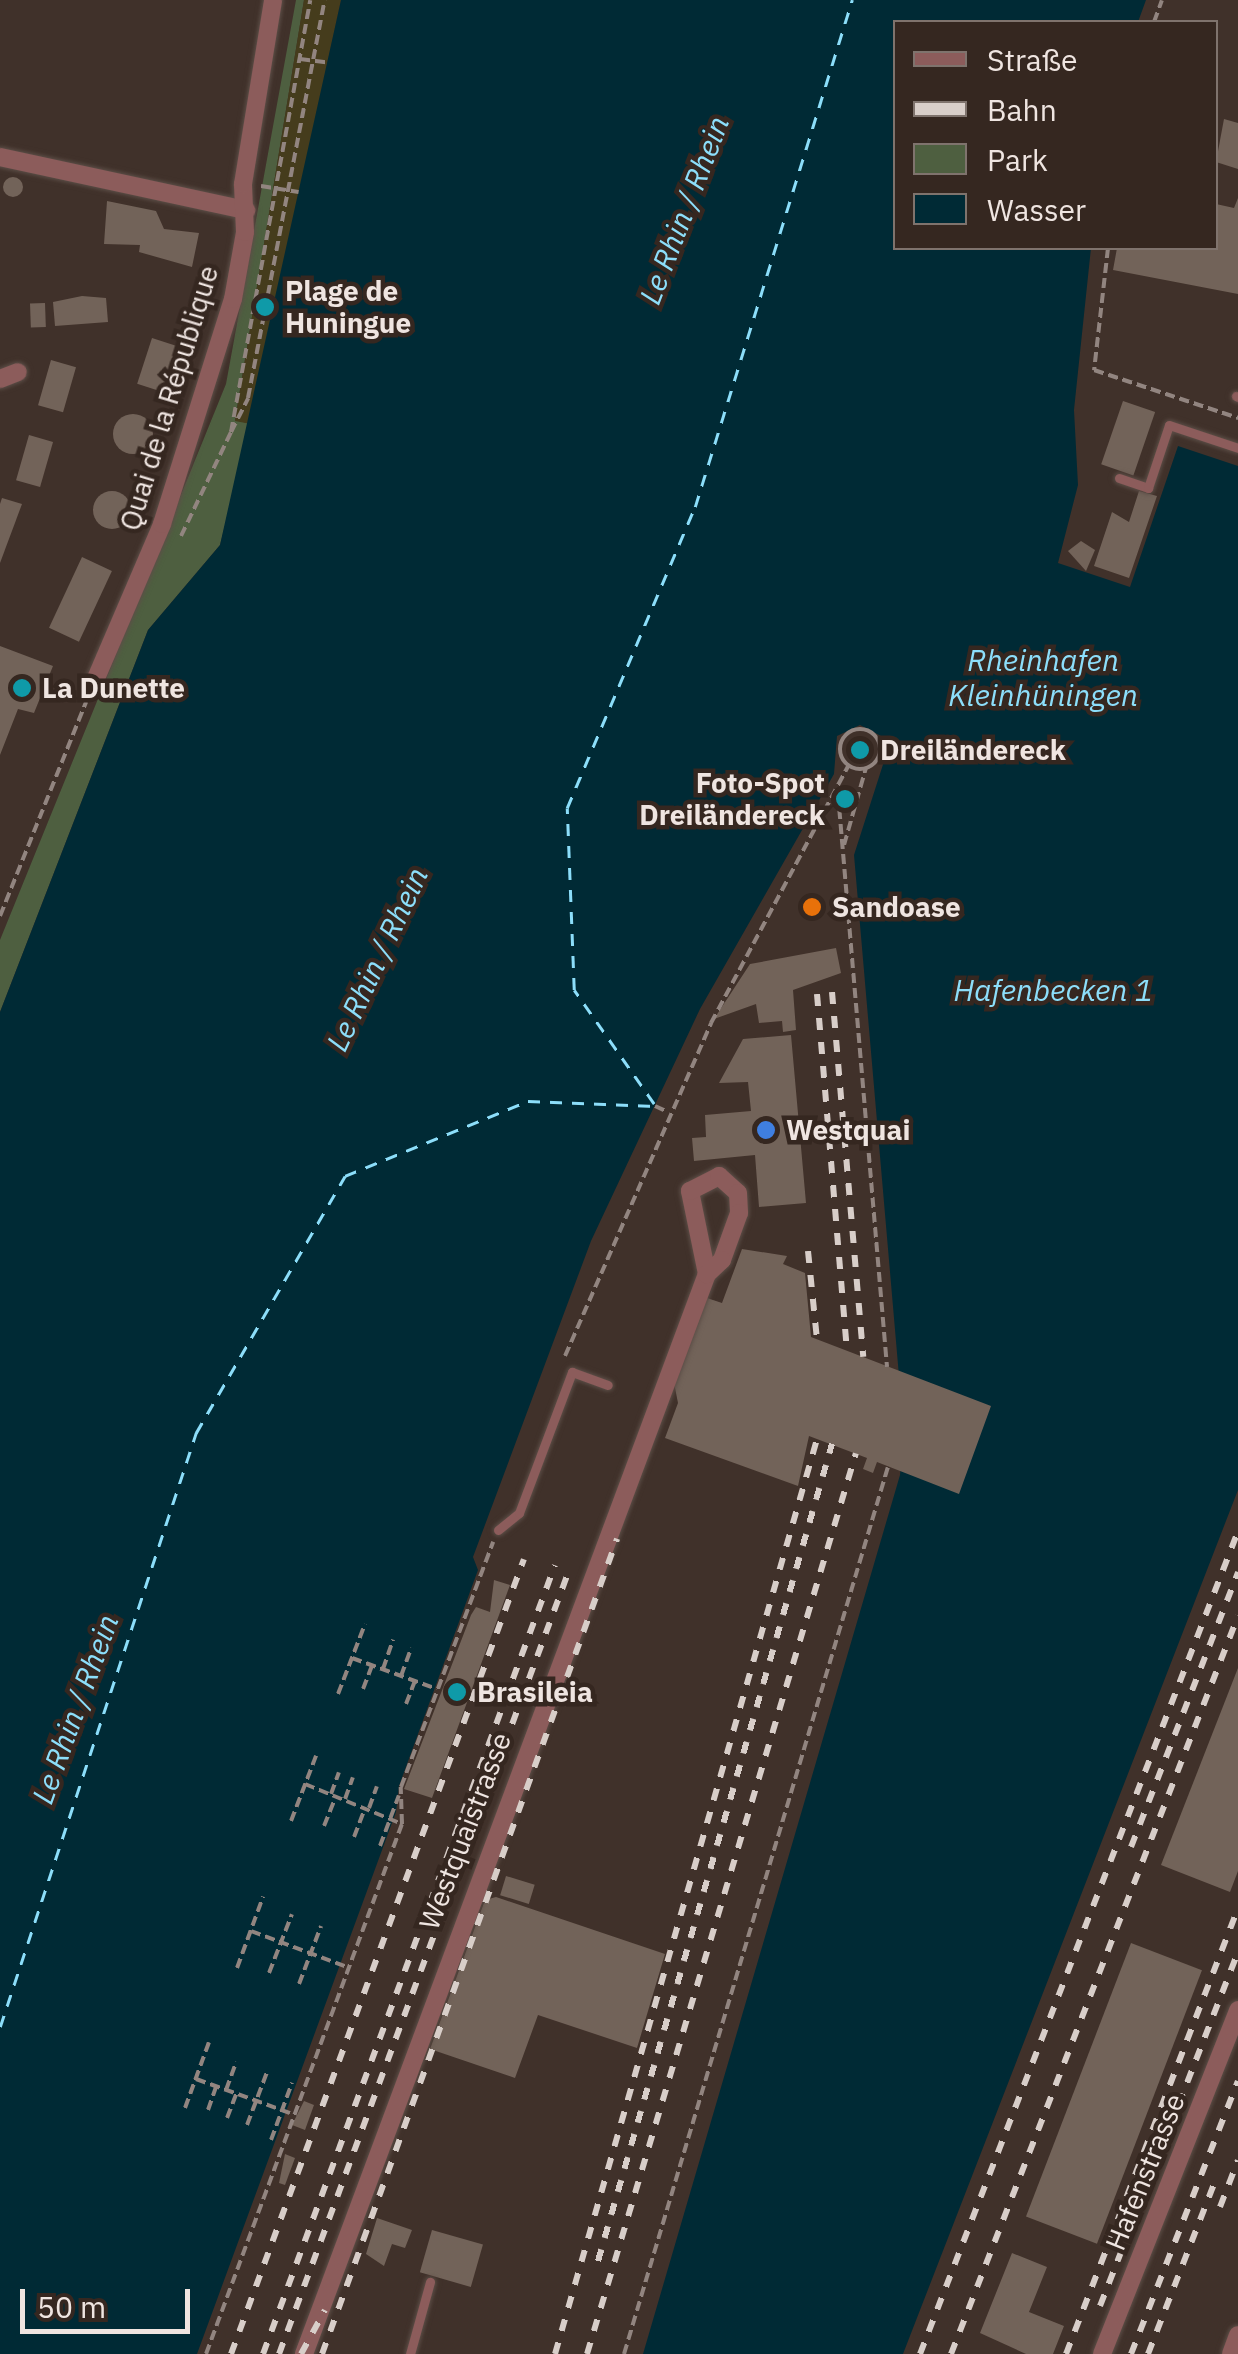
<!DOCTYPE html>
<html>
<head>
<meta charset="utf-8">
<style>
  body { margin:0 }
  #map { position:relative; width:1238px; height:2354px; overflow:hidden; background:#40312a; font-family:"IBM Plex Sans",sans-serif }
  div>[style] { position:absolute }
  .green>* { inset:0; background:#4e5f40 }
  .sand>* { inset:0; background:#453c1c }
  .water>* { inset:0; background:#002a35 }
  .ferry>* { height:2.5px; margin-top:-1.25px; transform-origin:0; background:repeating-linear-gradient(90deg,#8cdefa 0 12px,transparent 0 22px) }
  .building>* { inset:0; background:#726359; transform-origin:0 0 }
  .round { border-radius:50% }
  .path>* { height:4px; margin-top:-2px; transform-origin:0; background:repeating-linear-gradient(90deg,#928580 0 10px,transparent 0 15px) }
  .path>.ring { margin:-2px; padding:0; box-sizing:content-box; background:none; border:4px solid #928580; border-radius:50% }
  .roads { filter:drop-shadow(0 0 2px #5c4e47) drop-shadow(0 0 2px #5c4e47) }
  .lane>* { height:9px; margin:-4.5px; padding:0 4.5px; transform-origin:4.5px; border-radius:4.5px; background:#8c5c5b }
  .street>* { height:18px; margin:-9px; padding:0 9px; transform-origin:9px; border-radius:9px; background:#8c5c5b }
  .rail>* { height:6px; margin-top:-3px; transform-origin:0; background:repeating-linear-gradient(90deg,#d8cec9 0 12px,transparent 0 24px) }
  .dots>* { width:28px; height:28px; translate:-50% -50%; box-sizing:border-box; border:5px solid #352720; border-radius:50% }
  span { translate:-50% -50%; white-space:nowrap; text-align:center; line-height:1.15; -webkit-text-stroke:9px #352720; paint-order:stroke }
  .poi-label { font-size:28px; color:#efe5e1; font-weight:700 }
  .left { translate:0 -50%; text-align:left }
  .right { translate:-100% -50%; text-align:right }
  .street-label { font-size:28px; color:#efe5e1 }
  .water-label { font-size:30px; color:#8cdefa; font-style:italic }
  .legend { position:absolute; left:893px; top:20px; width:325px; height:230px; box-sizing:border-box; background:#352720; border:2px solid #7f736d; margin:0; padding:12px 18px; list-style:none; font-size:30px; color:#efe5e1 }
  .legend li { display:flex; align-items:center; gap:20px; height:50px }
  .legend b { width:50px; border:2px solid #7f736d }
  .scale { position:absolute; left:20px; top:2289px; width:170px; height:45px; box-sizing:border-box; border:5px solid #efe5e1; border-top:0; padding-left:12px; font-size:30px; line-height:35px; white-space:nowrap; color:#efe5e1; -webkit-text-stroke:8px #352720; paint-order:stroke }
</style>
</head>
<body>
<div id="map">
  <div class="green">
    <i style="clip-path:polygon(296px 0,304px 0,235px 420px,251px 424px,220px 545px,148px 630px,0 1012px,0 940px,226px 384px)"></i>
  </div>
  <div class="sand">
    <i style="clip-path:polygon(304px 0,341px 0,251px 424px,235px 421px)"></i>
  </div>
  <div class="water">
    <i style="clip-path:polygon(341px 0,1146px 0,1138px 22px,896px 22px,896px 248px,1091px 248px,1074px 410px,1078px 485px,1058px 563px,1130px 587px,1178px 446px,1238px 466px,1238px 1490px,903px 2354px,643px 2354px,900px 1475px,904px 1434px,854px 855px,887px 752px,881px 736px,860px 725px,837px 736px,834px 774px,700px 1009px,591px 1241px,473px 1557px,478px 1570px,399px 1786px,396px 1812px,197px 2354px,0 2354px,0 1012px,148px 630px,220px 545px)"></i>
  </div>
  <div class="ferry">
    <i style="left:654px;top:1104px;width:139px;rotate:-125.1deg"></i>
    <i style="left:574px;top:990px;width:182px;rotate:-92.2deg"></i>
    <i style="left:567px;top:808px;width:327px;rotate:-67deg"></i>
    <i style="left:695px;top:507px;width:531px;rotate:-72.79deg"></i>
    <i style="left:0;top:2027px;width:626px;rotate:-71.74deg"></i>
    <i style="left:196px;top:1433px;width:297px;rotate:-59.9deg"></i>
    <i style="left:345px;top:1176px;width:198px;rotate:-22.3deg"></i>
    <i style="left:528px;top:1101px;width:127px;rotate:2.3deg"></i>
  </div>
  <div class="building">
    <i style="clip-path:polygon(1224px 119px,1238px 123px,1238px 169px,1216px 162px)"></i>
    <i class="round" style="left:3px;top:177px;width:20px;height:20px"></i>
    <i style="clip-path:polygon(1238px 198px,1238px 294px,1113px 270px,1117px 248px,1216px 248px,1216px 204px,1234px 208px)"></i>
    <i style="clip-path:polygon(107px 201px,156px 211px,164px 229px,199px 233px,192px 267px,139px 252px,140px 245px,104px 244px)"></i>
    <i style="clip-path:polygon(82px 296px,106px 298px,108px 322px,55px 326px,53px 302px)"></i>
    <i style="left:45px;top:303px;width:24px;height:15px;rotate:88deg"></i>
    <i style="left:152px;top:338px;width:26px;height:48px;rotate:18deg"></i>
    <i style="left:51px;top:360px;width:26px;height:47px;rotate:16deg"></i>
    <i style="left:1123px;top:401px;width:34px;height:67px;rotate:19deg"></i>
    <i class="round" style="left:113px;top:414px;width:40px;height:40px"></i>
    <i style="left:29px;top:435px;width:25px;height:47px;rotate:16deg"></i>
    <i style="clip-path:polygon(1139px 491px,1157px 496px,1129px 578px,1094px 566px,1112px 512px,1129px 522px)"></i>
    <i class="round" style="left:93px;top:491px;width:38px;height:38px"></i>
    <i style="clip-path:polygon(2px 498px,22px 504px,0 563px,0 504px)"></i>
    <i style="clip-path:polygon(1081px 541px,1095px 550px,1086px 571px,1068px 551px)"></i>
    <i style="left:82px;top:557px;width:33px;height:78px;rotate:25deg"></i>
    <i style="clip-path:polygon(0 646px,53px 666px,34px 713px,18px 709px,0 755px)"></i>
    <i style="clip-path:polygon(836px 948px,841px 973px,793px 990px,796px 1030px,783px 1032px,782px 1021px,759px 1023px,756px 1004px,714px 1019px,750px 964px)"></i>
    <i style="clip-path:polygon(791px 1035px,806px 1203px,759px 1207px,755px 1155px,694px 1161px,692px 1138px,706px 1137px,705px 1115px,751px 1111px,748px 1082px,719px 1083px,743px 1039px)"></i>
    <i style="clip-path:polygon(742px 1249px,787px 1256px,783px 1264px,805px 1273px,811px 1337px,991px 1406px,959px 1494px,877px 1462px,873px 1473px,863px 1469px,867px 1458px,809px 1436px,798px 1486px,665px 1438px,678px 1403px,674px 1383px,707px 1298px,722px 1303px)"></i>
    <i style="clip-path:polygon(494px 1580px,510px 1585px,432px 1798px,404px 1789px,471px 1615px,476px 1607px,490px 1612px)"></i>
    <i style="clip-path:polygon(1238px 1668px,1238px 1871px,1230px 1892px,1161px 1865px)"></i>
    <i style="left:506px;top:1876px;width:30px;height:20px;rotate:17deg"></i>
    <i style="clip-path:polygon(496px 1897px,665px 1954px,637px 2048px,538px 2015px,515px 2078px,430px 2049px,485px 1900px)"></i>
    <i style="left:1131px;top:1943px;width:76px;height:293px;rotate:21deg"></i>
    <i style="clip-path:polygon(304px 2101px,314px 2105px,305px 2130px,292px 2125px)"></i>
    <i style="clip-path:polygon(285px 2154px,295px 2158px,285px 2185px,279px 2183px)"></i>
    <i style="clip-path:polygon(377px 2218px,412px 2230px,405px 2248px,392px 2244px,384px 2266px,366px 2254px)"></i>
    <i style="left:432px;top:2230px;width:53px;height:44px;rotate:16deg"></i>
    <i style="clip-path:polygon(1012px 2253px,1047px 2267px,1029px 2312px,1064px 2326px,1053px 2354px,1026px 2354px,980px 2333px)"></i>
  </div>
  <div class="path">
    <i style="left:1154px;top:22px;width:23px;rotate:-70deg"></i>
    <i style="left:300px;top:59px;width:26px;rotate:7deg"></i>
    <i style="left:261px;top:186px;width:38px;rotate:9deg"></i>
    <i style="left:1108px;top:248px;width:123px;rotate:96.5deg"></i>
    <i style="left:1094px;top:370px;width:152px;rotate:18.4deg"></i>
    <i style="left:231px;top:432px;width:38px;rotate:-63deg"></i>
    <i style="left:248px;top:398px;width:405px;rotate:-79.1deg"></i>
    <i style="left:181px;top:536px;width:115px;rotate:-64.3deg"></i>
    <i style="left:231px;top:432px;width:439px;rotate:-79.6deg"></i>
    <i class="ring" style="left:840px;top:729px;width:36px;height:36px"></i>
    <i style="left:838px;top:794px;width:575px;rotate:85.11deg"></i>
    <i style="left:844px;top:845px;width:80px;rotate:-74.1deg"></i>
    <i style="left:0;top:916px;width:231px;rotate:-68.1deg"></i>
    <i style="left:655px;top:1106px;width:14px;rotate:25deg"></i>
    <i style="left:565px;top:1356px;width:364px;rotate:-66.3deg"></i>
    <i style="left:711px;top:1023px;width:291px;rotate:-61.9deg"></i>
    <i style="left:352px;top:1658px;width:90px;rotate:20deg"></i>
    <i style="left:383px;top:1669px;width:31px;rotate:-71deg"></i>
    <i style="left:401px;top:1676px;width:30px;rotate:-70deg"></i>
    <i style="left:363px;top:1689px;width:26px;rotate:-69deg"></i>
    <i style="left:338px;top:1694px;width:75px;rotate:-68.9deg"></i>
    <i style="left:406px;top:1704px;width:25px;rotate:-69deg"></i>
    <i style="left:305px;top:1784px;width:105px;rotate:22.4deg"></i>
    <i style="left:331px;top:1794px;width:23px;rotate:-70deg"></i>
    <i style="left:345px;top:1799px;width:23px;rotate:-70deg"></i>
    <i style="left:369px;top:1808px;width:23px;rotate:-70deg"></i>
    <i style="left:291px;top:1821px;width:70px;rotate:-69deg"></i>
    <i style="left:324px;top:1826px;width:32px;rotate:-68deg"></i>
    <i style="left:354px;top:1837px;width:31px;rotate:-69deg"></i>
    <i style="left:380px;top:1846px;width:54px;rotate:-69.6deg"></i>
    <i style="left:251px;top:1931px;width:103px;rotate:20.6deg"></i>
    <i style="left:237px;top:1968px;width:76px;rotate:-69.9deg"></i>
    <i style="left:269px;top:1973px;width:63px;rotate:-68.7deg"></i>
    <i style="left:299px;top:1984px;width:62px;rotate:-69.2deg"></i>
    <i style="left:196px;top:2079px;width:100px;rotate:19.9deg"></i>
    <i style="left:226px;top:2090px;width:30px;rotate:-70deg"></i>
    <i style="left:185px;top:2108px;width:70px;rotate:-70deg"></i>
    <i style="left:208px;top:2110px;width:24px;rotate:-71deg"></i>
    <i style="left:227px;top:2118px;width:26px;rotate:-69deg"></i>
    <i style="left:247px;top:2125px;width:57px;rotate:-69.3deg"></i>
    <i style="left:271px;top:2140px;width:61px;rotate:-69.8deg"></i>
    <i style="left:206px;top:2354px;width:565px;rotate:-69.71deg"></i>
    <i style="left:402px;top:1824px;width:37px;rotate:-92deg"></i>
    <i style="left:401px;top:1787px;width:262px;rotate:-69.4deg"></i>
    <i style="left:624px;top:2354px;width:925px;rotate:-73.43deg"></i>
  </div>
  <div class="roads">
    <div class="lane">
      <i style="left:1236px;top:396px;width:2px;rotate:27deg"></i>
      <i style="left:1119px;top:478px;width:31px;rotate:19deg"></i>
      <i style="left:1148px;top:488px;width:66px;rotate:-71.6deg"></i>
      <i style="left:1169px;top:425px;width:73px;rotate:18.4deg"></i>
      <i style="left:498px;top:1530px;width:27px;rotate:-39deg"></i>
      <i style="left:519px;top:1513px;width:151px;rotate:-69.4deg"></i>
      <i style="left:572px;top:1372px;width:38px;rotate:20deg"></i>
      <i style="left:410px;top:2354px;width:75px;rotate:-74.5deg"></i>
    </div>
    <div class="street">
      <i style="left:0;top:157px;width:252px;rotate:12.2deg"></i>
      <i style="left:0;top:379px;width:19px;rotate:-21deg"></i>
      <i style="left:94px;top:683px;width:173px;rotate:-66.8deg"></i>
      <i style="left:162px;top:524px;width:236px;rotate:-72.5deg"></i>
      <i style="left:233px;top:299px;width:68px;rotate:-79.8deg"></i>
      <i style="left:245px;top:232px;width:48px;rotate:-92.4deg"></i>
      <i style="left:243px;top:184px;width:186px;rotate:-80.7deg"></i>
      <i style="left:304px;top:2354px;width:1153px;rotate:-69.54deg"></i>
      <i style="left:707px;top:1274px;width:85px;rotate:-101.6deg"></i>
      <i style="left:690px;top:1191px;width:33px;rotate:-27deg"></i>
      <i style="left:719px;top:1176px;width:25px;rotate:42deg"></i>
      <i style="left:738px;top:1193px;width:20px;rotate:87deg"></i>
      <i style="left:739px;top:1213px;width:50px;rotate:109.9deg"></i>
      <i style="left:722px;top:1260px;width:21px;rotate:137deg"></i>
      <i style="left:1102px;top:2354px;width:370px;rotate:-68.4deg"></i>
      <i style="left:1231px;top:2354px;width:20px;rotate:-70deg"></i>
    </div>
  </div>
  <div class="rail">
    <i style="left:832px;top:992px;width:366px;rotate:85.1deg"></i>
    <i style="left:817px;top:994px;width:358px;rotate:85.2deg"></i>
    <i style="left:808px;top:1251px;width:89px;rotate:84.2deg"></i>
    <i style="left:1131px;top:1847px;width:295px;rotate:-68.7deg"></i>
    <i style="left:1220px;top:2207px;width:50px;rotate:-69deg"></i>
    <i style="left:598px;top:2261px;width:850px;rotate:-74.02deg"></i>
    <i style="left:1100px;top:2306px;width:380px;rotate:-68.7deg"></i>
    <i style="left:231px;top:2354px;width:847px;rotate:-69.77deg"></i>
    <i style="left:263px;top:2354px;width:841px;rotate:-69.69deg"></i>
    <i style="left:279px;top:2354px;width:833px;rotate:-69.69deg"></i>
    <i style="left:301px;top:2354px;width:50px;rotate:-61.4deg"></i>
    <i style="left:322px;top:2354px;width:867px;rotate:-70.1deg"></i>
    <i style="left:555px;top:2354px;width:952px;rotate:-74.02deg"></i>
    <i style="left:587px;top:2354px;width:940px;rotate:-73.38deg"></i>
    <i style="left:920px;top:2354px;width:882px;rotate:-68.87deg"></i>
    <i style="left:951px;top:2354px;width:792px;rotate:-68.75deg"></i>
    <i style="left:1066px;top:2354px;width:477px;rotate:-68.9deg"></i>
    <i style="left:1131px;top:2354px;width:293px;rotate:-68.6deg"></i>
    <i style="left:1148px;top:2354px;width:186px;rotate:-68.8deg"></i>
  </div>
  <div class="dots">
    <i style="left:265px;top:307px;background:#0f9aa8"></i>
    <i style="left:22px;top:688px;background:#0f9aa8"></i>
    <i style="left:860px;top:750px;background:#0f9aa8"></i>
    <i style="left:845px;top:799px;background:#0f9aa8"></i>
    <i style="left:812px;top:907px;background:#e8710a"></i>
    <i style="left:766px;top:1130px;background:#3f7fe0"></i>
    <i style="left:457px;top:1692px;background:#0f9aa8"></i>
  </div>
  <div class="poi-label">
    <span class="left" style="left:285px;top:307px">Plage de<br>Huningue</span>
    <span class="left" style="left:42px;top:688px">La Dunette</span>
    <span class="left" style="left:880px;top:750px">Dreiländereck</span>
    <span class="right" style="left:825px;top:799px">Foto-Spot<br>Dreiländereck</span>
    <span class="left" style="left:832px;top:907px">Sandoase</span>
    <span class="left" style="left:786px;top:1130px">Westquai</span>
    <span class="left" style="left:477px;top:1692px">Brasileia</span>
  </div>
  <div class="street-label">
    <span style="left:169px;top:398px;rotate:-73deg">Quai de la République</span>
    <span style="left:465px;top:1831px;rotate:-69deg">Westquaistrasse</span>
    <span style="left:1145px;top:2172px;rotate:-68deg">Hafenstrasse</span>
  </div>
  <div class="water-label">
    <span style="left:684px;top:210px;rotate:-69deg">Le Rhin / Rhein</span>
    <span style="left:1043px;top:677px">Rheinhafen<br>Kleinhüningen</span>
    <span style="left:377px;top:959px;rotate:-65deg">Le Rhin / Rhein</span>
    <span style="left:1053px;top:990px">Hafenbecken 1</span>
    <span style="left:75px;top:1709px;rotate:-70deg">Le Rhin / Rhein</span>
  </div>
  <ul class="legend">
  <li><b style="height:12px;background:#8c5c5b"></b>Straße</li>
  <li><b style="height:12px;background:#d8cec9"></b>Bahn</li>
  <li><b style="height:28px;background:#4e5f40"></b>Park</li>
  <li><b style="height:28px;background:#002a35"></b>Wasser</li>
  </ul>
  <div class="scale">50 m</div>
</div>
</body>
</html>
